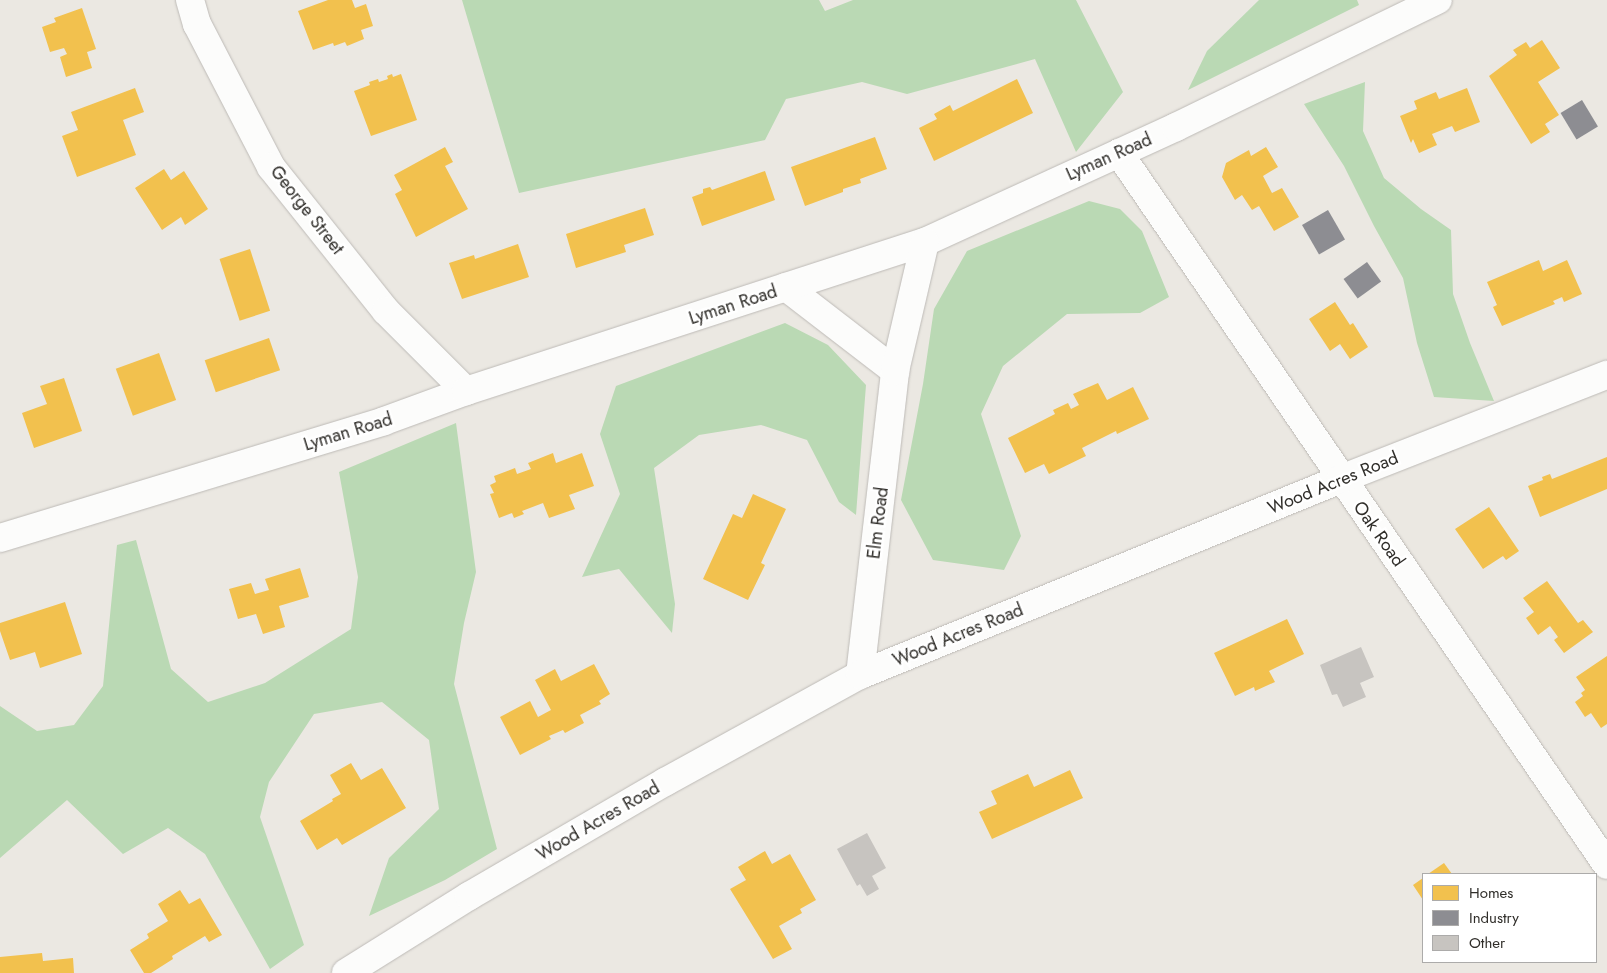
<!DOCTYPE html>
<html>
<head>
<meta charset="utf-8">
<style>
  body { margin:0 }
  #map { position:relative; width:1607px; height:973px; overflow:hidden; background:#ebe8e2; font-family:Jost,sans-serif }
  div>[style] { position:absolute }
  .green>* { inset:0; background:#bad9b4 }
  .homes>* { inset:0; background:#f2c14e; transform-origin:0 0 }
  .industry>* { inset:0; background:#8d8d92; transform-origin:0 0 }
  .building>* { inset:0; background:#c7c4c0 }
  .roads { filter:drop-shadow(0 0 1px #bdbab6) drop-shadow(0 0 1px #bdbab6) }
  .minor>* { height:28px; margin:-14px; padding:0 14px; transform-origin:14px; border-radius:14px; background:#fcfcfb }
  span { translate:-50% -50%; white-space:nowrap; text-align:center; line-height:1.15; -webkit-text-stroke:5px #fff; paint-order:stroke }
  .street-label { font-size:18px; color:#302e2a }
  .legend { position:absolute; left:1422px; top:873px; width:175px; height:90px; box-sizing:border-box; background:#fff; border:1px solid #acabaa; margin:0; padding:6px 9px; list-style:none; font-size:15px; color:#302e2a }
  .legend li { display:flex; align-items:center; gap:10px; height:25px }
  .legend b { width:25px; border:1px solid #acabaa }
</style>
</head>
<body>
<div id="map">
  <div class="green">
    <i style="clip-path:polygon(462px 0,819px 0,825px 11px,853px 0,1076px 0,1123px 92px,1076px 152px,1035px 59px,907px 94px,862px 82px,786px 99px,765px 140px,519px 193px)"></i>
    <i style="clip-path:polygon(1259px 0,1357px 0,1359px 5px,1188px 90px,1207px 51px)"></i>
    <i style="clip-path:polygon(1365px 82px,1363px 131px,1384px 178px,1421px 209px,1451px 230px,1453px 294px,1470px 343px,1494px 401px,1434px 397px,1417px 343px,1403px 278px,1374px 226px,1344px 166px,1304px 104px)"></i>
    <i style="clip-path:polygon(1089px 201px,1120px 209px,1142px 231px,1169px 297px,1140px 313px,1067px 314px,1003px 366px,981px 414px,1021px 536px,1004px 570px,933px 560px,901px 500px,923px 384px,934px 309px,967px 251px)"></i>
    <i style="clip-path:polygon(785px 323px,828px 345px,866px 385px,856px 515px,839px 502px,807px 440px,761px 425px,699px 435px,654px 468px,675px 604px,672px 633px,619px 569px,582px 577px,620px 494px,600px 434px,616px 386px)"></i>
    <i style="clip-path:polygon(456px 423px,476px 572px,464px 623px,454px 684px,497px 849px,445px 880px,369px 916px,389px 858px,439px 809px,429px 740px,382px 702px,314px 714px,269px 782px,260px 817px,304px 945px,270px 969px,205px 854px,168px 828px,123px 854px,67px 800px,0 858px,0 706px,37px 731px,74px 725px,103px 686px,117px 545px,136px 540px,171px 669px,208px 702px,265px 683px,351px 629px,358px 577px,339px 472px)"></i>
  </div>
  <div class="homes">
    <i style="clip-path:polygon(328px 0,352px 0,355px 8px,366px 4px,373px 26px,361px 30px,364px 39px,347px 46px,345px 42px,334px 46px,333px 43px,313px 50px,298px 11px)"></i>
    <i style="clip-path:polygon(82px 8px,96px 49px,87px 52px,92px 68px,66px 77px,60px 57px,67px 54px,64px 48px,50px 52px,42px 27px,56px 22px,54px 18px)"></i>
    <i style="clip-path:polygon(1542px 40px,1560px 68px,1538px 82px,1559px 115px,1545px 124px,1550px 132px,1531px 144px,1489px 76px,1517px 55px,1513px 50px,1526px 42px,1530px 48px)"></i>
    <i style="clip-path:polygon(392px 74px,393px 77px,401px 74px,417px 120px,371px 136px,354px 91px,370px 85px,369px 82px,378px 79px,379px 82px,388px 79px,387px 76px)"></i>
    <i style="clip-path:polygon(1017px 79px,1033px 113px,934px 161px,919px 128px,937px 119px,934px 114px,950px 105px,953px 111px)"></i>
    <i style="clip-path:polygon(135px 88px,144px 112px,123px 120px,136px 155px,77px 177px,62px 136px,78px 130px,71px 112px)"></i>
    <i style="clip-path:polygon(1467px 88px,1480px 122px,1455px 132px,1452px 126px,1432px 134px,1437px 145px,1419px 153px,1413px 139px,1411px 143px,1400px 116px,1417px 109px,1414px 101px,1436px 92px,1439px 99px)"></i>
    <i style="clip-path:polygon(875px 137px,887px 169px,860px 179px,861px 183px,843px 189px,843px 192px,805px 206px,791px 167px)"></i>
    <i style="clip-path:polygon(445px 147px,453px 162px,445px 166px,468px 209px,416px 237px,395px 194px,402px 190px,394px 175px)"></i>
    <i style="clip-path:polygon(1266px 147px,1278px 167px,1263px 176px,1272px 193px,1282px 188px,1299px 217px,1274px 231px,1259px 206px,1252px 210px,1242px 195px,1235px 200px,1222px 177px,1226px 163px,1249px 150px,1251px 156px)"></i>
    <i style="clip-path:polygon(164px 169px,171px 180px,184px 171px,208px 209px,185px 225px,181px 217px,162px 230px,135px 188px)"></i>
    <i style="clip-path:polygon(765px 171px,775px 200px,702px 226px,692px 197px,703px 193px,703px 189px,710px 187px,712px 190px)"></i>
    <i style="clip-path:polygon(645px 208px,654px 235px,624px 245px,626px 252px,576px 268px,566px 234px)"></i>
    <i style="clip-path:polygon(518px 244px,529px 277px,462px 299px,449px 263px,474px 255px,475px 259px)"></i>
    <i style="left:250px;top:249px;width:65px;height:32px;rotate:72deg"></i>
    <i style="clip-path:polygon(1539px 260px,1543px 271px,1567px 260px,1582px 294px,1564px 302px,1562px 297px,1553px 301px,1555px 304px,1502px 326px,1493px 307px,1497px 305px,1487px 282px)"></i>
    <i style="clip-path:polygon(1335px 302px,1350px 325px,1353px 323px,1368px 347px,1350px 359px,1340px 344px,1330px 351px,1309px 319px)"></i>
    <i style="left:269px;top:338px;width:34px;height:68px;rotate:71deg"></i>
    <i style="left:159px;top:353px;width:50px;height:46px;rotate:70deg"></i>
    <i style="clip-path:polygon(64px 378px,82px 431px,34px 448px,22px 413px,47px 404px,40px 386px)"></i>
    <i style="clip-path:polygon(1098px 383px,1107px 400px,1133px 387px,1149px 419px,1117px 434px,1116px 431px,1082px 448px,1086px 456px,1049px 474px,1044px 464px,1025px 473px,1008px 438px,1055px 414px,1053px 410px,1068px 403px,1071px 409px,1079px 405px,1073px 394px)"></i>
    <i style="clip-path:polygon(553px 453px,556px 463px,582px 453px,594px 486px,569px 495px,575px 509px,549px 518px,543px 503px,522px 511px,524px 514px,514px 518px,512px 513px,499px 518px,490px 494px,494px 493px,490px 485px,496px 482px,494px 476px,515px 468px,517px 474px,531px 469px,528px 463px)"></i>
    <i style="clip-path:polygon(1607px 457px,1607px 489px,1540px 517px,1528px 486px,1543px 480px,1542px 477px,1550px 474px,1552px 479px)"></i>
    <i style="clip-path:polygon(753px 494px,786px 509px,761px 563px,765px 565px,748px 600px,703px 579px,733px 514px,742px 518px)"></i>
    <i style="clip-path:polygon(1489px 507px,1519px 551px,1506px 560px,1503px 556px,1483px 569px,1455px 529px)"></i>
    <i style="clip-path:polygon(300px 568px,309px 597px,279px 606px,285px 627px,263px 634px,256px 614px,238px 619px,229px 589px,251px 583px,255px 594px,269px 590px,265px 579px)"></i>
    <i style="clip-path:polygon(1547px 581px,1578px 623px,1583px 620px,1593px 632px,1564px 653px,1554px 640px,1558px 637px,1550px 626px,1538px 635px,1526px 618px,1534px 612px,1523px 598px)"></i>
    <i style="clip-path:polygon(65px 602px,82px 654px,40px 668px,35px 652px,10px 660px,0 631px,0 623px)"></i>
    <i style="clip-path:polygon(1287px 619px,1304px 654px,1269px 671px,1275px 682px,1255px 691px,1254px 687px,1235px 696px,1214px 653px)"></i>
    <i style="clip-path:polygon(1607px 656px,1607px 724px,1601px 728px,1591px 713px,1585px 717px,1575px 702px,1583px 696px,1581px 693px,1585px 690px,1576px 677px)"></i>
    <i style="clip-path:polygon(594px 664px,610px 694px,599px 701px,601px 704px,580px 715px,584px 723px,565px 733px,563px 730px,549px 736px,551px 739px,520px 755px,500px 717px,530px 701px,538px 717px,551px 710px,535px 680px,555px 669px,561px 681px)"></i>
    <i style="clip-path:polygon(351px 763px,361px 780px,382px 768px,406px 808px,342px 845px,337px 838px,317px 850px,300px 821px,333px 801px,332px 799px,341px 794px,330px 775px)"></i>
    <i style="clip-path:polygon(1070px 770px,1083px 798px,992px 839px,979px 812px,997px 804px,991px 791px,1028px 774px,1034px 787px)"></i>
    <i style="clip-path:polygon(765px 851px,772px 864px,790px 854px,816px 900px,800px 909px,802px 913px,779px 926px,792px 949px,773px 959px,730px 889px,746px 880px,738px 867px)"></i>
    <i style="clip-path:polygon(1444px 863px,1452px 874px,1428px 874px)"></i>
    <i style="clip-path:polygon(1423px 878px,1423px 900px,1413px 885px)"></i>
    <i style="clip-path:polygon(180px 890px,189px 904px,200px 898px,222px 935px,209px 942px,205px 936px,172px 956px,173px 959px,151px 973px,144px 973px,130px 950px,149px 938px,147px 934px,168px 921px,158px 904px)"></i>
    <i style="clip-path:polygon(42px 953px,43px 961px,73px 958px,74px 973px,0 973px,0 957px)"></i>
  </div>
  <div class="industry">
    <i style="left:1582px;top:100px;width:31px;height:25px;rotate:59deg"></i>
    <i style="left:1328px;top:210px;width:34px;height:30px;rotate:60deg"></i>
    <i style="left:1367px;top:262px;width:24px;height:29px;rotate:54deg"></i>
  </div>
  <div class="building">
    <i style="clip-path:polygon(1361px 647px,1374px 677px,1360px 683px,1366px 697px,1343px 707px,1337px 694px,1332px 695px,1320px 665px)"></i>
    <i style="clip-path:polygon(867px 833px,886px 868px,872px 876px,879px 889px,867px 896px,860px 884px,857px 886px,837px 849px)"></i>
  </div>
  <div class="roads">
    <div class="minor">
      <i style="left:190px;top:0;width:25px;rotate:74deg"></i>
      <i style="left:197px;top:24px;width:161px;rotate:62.6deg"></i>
      <i style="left:271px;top:167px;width:184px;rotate:51.4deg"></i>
      <i style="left:386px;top:311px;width:113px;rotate:45deg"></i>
      <i style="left:1119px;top:153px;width:863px;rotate:55.57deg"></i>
      <i style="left:786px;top:287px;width:138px;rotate:37.6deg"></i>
      <i style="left:0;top:538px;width:401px;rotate:-16.9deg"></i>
      <i style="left:384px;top:421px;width:87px;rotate:-20.1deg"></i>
      <i style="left:466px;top:391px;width:483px;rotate:-18deg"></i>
      <i style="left:925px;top:242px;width:276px;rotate:-24.6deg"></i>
      <i style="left:1176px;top:127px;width:291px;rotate:-25.9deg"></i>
      <i style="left:860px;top:675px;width:306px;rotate:-83.4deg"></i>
      <i style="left:895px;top:371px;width:132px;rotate:-76.9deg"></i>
      <i style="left:346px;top:973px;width:145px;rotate:-32deg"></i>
      <i style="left:469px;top:896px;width:227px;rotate:-30.2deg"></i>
      <i style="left:665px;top:782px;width:222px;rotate:-28.8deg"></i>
      <i style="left:860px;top:675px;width:519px;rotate:-22.17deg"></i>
      <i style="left:1341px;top:479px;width:286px;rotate:-21.4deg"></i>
    </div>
  </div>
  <div class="street-label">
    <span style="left:1109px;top:157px;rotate:-24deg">Lyman Road</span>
    <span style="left:307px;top:210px;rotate:52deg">George Street</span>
    <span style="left:733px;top:305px;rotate:-18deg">Lyman Road</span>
    <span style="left:348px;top:432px;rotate:-17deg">Lyman Road</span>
    <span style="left:1333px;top:483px;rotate:-22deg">Wood Acres Road</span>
    <span style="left:878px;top:523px;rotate:-83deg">Elm Road</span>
    <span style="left:1379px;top:534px;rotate:55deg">Oak Road</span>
    <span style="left:958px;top:635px;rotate:-22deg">Wood Acres Road</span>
    <span style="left:598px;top:821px;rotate:-30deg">Wood Acres Road</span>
  </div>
  <ul class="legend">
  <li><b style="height:14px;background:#f2c14e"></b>Homes</li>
  <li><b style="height:14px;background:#8d8d92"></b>Industry</li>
  <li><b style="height:14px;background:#c7c4c0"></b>Other</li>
  </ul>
</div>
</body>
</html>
